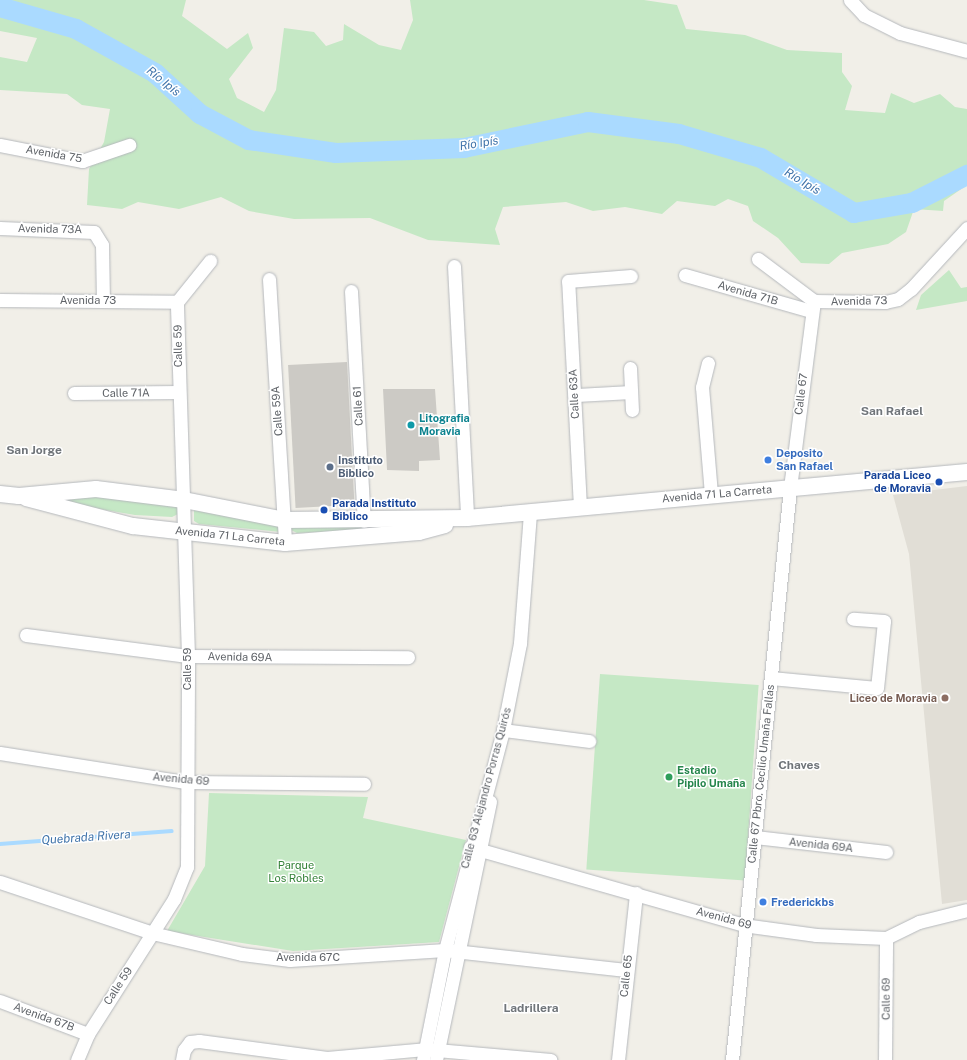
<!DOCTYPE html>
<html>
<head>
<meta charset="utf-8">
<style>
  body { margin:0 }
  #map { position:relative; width:967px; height:1060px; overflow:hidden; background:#f1efe8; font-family:"Public Sans",sans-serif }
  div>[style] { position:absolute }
  .education>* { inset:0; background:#e1ded6 }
  .green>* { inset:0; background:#c5e8c5; transform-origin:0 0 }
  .stream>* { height:3.5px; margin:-1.75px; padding:0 1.75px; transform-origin:1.75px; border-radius:1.75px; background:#aadaff }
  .river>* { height:20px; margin:-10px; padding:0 10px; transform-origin:10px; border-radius:10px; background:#aadaff }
  .building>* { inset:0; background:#cccac5; transform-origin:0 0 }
  .roads { filter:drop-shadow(0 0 1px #b5b8bc) drop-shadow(0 0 1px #b5b8bc) }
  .minor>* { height:13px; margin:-6.5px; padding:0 6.5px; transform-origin:6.5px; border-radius:6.5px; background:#fff }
  .tertiary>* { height:16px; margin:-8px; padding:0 8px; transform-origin:8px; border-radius:8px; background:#fff }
  .dots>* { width:11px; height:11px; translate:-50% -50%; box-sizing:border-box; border:2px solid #fff; border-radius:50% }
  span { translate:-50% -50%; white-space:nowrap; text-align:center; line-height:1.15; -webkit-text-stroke:3px #fff; paint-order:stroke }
  .street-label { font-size:11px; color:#5f6368 }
  .culture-label { font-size:11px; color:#0d838f; font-weight:700 }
  .left { translate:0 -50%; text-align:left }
  .shop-label { font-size:11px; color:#366cbe; font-weight:700 }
  .service-label { font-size:11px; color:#4e5e75; font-weight:700 }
  .transit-label { font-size:11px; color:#164399; font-weight:700 }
  .right { translate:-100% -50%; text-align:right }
  .education-label { font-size:11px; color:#785e54; font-weight:700 }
  .leisure-label { font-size:11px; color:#27864d; font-weight:700 }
  .park-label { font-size:11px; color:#348238 }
  .water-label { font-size:12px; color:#4174aa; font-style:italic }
  .neighbourhood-label { font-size:12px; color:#70757a; font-weight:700 }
</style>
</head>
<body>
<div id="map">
  <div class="education">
    <i style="clip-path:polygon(967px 486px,967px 900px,942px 904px,909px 554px,893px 495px)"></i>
  </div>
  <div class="green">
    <i style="clip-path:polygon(0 0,186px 0,182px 16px,227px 49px,248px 33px,253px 48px,229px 79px,237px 98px,264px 112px,276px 90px,284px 28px,314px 32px,326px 46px,343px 40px,344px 24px,379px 45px,401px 50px,413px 20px,410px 0,644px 0,677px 5px,686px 29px,745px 35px,787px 50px,842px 53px,842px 72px,852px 86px,845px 110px,885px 113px,891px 93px,914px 103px,940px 94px,955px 107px,967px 109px,967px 185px,944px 201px,943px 211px,914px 209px,906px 232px,888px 244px,842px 253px,829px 264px,801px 263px,778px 238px,753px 221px,748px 206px,728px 199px,715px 206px,677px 201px,662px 214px,625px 207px,593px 211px,566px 202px,503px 207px,495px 229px,500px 245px,428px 240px,370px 218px,294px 219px,249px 211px,221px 197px,179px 209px,138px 202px,122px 209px,87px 205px,89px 169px,104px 142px,110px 109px,82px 105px,67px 94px,0 90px,0 57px,27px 62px,37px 38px,0 31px)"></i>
    <i style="clip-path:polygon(949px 270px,961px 288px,967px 287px,967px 301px,916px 310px,921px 295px)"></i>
    <i style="clip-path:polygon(78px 492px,178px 505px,178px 514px,172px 517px,135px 515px,76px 505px,58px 497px)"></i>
    <i style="clip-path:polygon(194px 509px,283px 522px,281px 532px,199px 524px,194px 521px)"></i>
    <i style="clip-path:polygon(399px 520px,398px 529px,297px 533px,291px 530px,291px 526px)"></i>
    <i style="left:600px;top:674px;width:159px;height:196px;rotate:4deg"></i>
    <i style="clip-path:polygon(209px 793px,368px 797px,363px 818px,466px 840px,439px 942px,293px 951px,167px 931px,205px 866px)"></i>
  </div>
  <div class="stream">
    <i style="left:0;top:844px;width:172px;rotate:-4.3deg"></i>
  </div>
  <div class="river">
    <i style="left:0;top:7px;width:79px;rotate:16.1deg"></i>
    <i style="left:76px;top:29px;width:90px;rotate:29.1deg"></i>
    <i style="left:155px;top:73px;width:61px;rotate:42.3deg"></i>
    <i style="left:200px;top:114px;width:55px;rotate:28deg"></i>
    <i style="left:249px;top:140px;width:88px;rotate:8.5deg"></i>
    <i style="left:336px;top:153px;width:128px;rotate:-2.2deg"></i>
    <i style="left:464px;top:148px;width:127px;rotate:-11.8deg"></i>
    <i style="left:588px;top:122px;width:92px;rotate:7.5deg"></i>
    <i style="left:679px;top:134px;width:85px;rotate:16.3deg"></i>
    <i style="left:761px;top:158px;width:108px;rotate:30.6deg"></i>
    <i style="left:854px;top:213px;width:59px;rotate:-9.8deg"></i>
    <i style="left:912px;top:203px;width:62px;rotate:-27deg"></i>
  </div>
  <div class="building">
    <i style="left:347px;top:362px;width:143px;height:59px;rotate:87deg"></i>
    <i style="clip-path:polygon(383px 389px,435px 389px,440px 460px,419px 461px,419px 471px,387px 470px)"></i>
  </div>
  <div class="roads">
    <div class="minor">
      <i style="left:850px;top:0;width:21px;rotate:47deg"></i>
      <i style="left:864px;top:15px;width:40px;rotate:26.6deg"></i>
      <i style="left:900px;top:33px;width:69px;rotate:15deg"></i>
      <i style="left:0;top:145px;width:84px;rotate:11deg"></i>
      <i style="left:82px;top:161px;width:50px;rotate:-18.8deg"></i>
      <i style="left:0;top:228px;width:94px;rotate:2.4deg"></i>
      <i style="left:94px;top:232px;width:15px;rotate:58deg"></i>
      <i style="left:102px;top:245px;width:55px;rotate:89deg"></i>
      <i style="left:758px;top:259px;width:70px;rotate:36.9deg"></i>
      <i style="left:814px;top:301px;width:71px;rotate:0.8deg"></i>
      <i style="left:885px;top:302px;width:13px;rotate:-13deg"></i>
      <i style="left:898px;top:299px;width:16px;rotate:-38deg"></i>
      <i style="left:911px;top:289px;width:83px;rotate:-47.4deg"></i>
      <i style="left:454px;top:266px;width:252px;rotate:87deg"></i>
      <i style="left:685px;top:275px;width:131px;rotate:15.9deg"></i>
      <i style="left:269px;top:279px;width:264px;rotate:86.5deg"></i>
      <i style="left:351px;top:291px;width:230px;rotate:86.8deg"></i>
      <i style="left:0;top:300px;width:177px;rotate:0.6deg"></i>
      <i style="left:708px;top:363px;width:25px;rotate:104deg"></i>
      <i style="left:702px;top:387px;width:107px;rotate:85.2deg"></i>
      <i style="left:630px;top:368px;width:42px;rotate:87.3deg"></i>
      <i style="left:74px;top:393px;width:105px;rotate:-0.5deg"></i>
      <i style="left:575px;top:395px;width:56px;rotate:-3.1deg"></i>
      <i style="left:580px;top:507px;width:226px;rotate:-93deg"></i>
      <i style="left:568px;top:281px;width:63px;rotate:-4.5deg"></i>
      <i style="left:26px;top:635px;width:163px;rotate:7.4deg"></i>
      <i style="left:188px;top:656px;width:220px;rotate:0.3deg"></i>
      <i style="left:771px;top:678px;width:106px;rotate:5.4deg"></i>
      <i style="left:877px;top:688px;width:67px;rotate:-84deg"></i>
      <i style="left:884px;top:621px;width:31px;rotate:-176deg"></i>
      <i style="left:503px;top:730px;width:87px;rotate:7.3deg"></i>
      <i style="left:0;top:753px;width:188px;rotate:8.9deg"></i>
      <i style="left:186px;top:782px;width:178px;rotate:0.6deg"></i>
      <i style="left:755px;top:837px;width:132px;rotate:6.5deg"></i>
      <i style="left:470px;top:847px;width:284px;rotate:15.9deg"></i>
      <i style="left:743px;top:925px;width:74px;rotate:7.8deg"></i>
      <i style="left:816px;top:935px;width:70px;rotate:2.5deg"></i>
      <i style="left:886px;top:938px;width:37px;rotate:-26deg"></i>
      <i style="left:919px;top:922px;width:49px;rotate:-14deg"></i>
      <i style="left:0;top:882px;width:160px;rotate:18.5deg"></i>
      <i style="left:152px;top:933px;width:92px;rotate:13.1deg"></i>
      <i style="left:242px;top:954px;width:48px;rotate:7.1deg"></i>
      <i style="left:290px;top:960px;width:155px;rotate:-3.7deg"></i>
      <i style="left:445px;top:950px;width:182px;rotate:6.3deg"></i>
      <i style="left:0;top:1001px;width:94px;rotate:20.6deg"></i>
      <i style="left:77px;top:1060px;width:28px;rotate:-67deg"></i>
      <i style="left:88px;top:1034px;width:160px;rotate:-57.5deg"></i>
      <i style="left:174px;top:899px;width:35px;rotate:-68deg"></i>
      <i style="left:187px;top:867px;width:211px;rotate:-89.7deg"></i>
      <i style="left:188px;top:656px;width:354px;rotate:-91.8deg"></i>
      <i style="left:177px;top:302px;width:53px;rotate:-51.2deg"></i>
      <i style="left:182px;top:1060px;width:10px;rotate:-79deg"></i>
      <i style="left:184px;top:1050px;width:10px;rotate:-53deg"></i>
      <i style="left:190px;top:1042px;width:9px;rotate:-6deg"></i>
      <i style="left:199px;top:1041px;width:129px;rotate:7.6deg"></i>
      <i style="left:327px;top:1058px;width:98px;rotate:-5.2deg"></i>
      <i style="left:425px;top:1049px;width:126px;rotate:5deg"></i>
      <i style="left:423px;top:1060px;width:112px;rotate:-78.7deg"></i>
      <i style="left:445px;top:950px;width:228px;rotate:-75.2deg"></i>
      <i style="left:503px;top:730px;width:89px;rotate:-78.9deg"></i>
      <i style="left:520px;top:643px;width:130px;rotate:-85.6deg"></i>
      <i style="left:436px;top:1060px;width:264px;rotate:-78.2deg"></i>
      <i style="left:618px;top:1060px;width:168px;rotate:-83.8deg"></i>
      <i style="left:732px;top:1060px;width:575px;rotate:-84.21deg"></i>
      <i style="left:790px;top:488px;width:189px;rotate:-82.7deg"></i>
      <i style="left:885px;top:1060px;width:122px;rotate:-89.5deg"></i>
    </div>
    <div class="tertiary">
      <i style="left:0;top:494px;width:19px;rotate:6deg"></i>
      <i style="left:19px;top:496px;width:77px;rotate:-5.2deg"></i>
      <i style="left:96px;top:489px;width:89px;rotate:7.1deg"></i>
      <i style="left:184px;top:500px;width:103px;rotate:11.2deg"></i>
      <i style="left:285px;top:520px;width:182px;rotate:-0.6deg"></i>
      <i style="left:467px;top:518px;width:502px;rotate:-5.26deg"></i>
      <i style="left:26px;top:498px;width:111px;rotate:14.7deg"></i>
      <i style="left:133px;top:526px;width:153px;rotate:6.4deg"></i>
      <i style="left:285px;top:543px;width:134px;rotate:-4.7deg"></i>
      <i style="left:419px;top:532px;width:27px;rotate:-15deg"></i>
    </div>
  </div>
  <div class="dots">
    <i style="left:411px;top:425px;background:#0f9aa8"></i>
    <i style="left:768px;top:460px;background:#3f7fe0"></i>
    <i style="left:330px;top:467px;background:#5c6f8a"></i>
    <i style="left:939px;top:482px;background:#1a4fb4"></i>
    <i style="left:324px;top:510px;background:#1a4fb4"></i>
    <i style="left:945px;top:698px;background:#8d6e63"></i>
    <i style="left:669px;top:777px;background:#2e9e5b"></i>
    <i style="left:763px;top:902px;background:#3f7fe0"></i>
  </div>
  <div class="street-label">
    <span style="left:54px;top:154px;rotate:10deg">Avenida 75</span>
    <span style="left:50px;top:229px;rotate:1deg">Avenida 73A</span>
    <span style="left:748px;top:293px;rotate:16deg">Avenida 71B</span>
    <span style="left:88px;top:300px">Avenida 73</span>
    <span style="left:859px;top:301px;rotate:-1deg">Avenida 73</span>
    <span style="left:178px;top:346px;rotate:-91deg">Calle 59</span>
    <span style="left:126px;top:393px;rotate:-1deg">Calle 71A</span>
    <span style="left:574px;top:394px;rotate:-93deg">Calle 63A</span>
    <span style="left:801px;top:394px;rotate:-83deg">Calle 67</span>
    <span style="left:358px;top:406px;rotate:-93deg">Calle 61</span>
    <span style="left:277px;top:411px;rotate:-94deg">Calle 59A</span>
    <span style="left:717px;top:494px;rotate:-5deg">Avenida 71 La Carreta</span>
    <span style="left:230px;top:536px;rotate:6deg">Avenida 71 La Carreta</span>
    <span style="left:240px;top:657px;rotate:1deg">Avenida 69A</span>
    <span style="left:187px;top:669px;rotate:-90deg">Calle 59</span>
    <span style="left:761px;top:774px;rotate:-84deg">Calle 67 Pbro. Cecilio Umaña Fallas</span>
    <span style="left:181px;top:779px;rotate:5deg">Avenida 69</span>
    <span style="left:486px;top:788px;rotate:-75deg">Calle 63 Alejandro Porras Quirós</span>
    <span style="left:821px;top:845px;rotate:6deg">Avenida 69A</span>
    <span style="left:724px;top:918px;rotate:15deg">Avenida 69</span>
    <span style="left:308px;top:957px">Avenida 67C</span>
    <span style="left:626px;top:976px;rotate:-84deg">Calle 65</span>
    <span style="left:118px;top:986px;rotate:-57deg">Calle 59</span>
    <span style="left:886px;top:999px;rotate:-90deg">Calle 69</span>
    <span style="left:44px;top:1017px;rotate:20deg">Avenida 67B</span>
  </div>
  <div class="culture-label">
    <span class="left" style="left:419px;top:425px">Litografia<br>Moravia</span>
  </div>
  <div class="shop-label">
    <span class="left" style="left:776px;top:460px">Deposito<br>San Rafael</span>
    <span class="left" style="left:771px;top:902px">Frederickbs</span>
  </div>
  <div class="service-label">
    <span class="left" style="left:338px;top:467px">Instituto<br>Biblico</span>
  </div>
  <div class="transit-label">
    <span class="right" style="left:931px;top:482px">Parada Liceo<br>de Moravia</span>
    <span class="left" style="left:332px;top:510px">Parada Instituto<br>Biblico</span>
  </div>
  <div class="education-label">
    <span class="right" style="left:937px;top:698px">Liceo de Moravia</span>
  </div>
  <div class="leisure-label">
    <span class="left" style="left:677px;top:777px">Estadio<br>Pipilo Umaña</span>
  </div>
  <div class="park-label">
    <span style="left:296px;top:872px">Parque<br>Los Robles</span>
  </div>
  <div class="water-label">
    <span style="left:163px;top:82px;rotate:39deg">Río Ipís</span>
    <span style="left:479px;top:144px;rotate:-9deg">Río Ipís</span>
    <span style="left:802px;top:182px;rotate:31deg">Río Ipís</span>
    <span style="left:86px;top:838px;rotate:-4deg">Quebrada Rivera</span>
  </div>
  <div class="neighbourhood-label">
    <span style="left:892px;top:412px">San Rafael</span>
    <span style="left:34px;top:451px">San Jorge</span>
    <span style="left:799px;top:766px">Chaves</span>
    <span style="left:531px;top:1009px">Ladrillera</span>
  </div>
</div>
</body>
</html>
